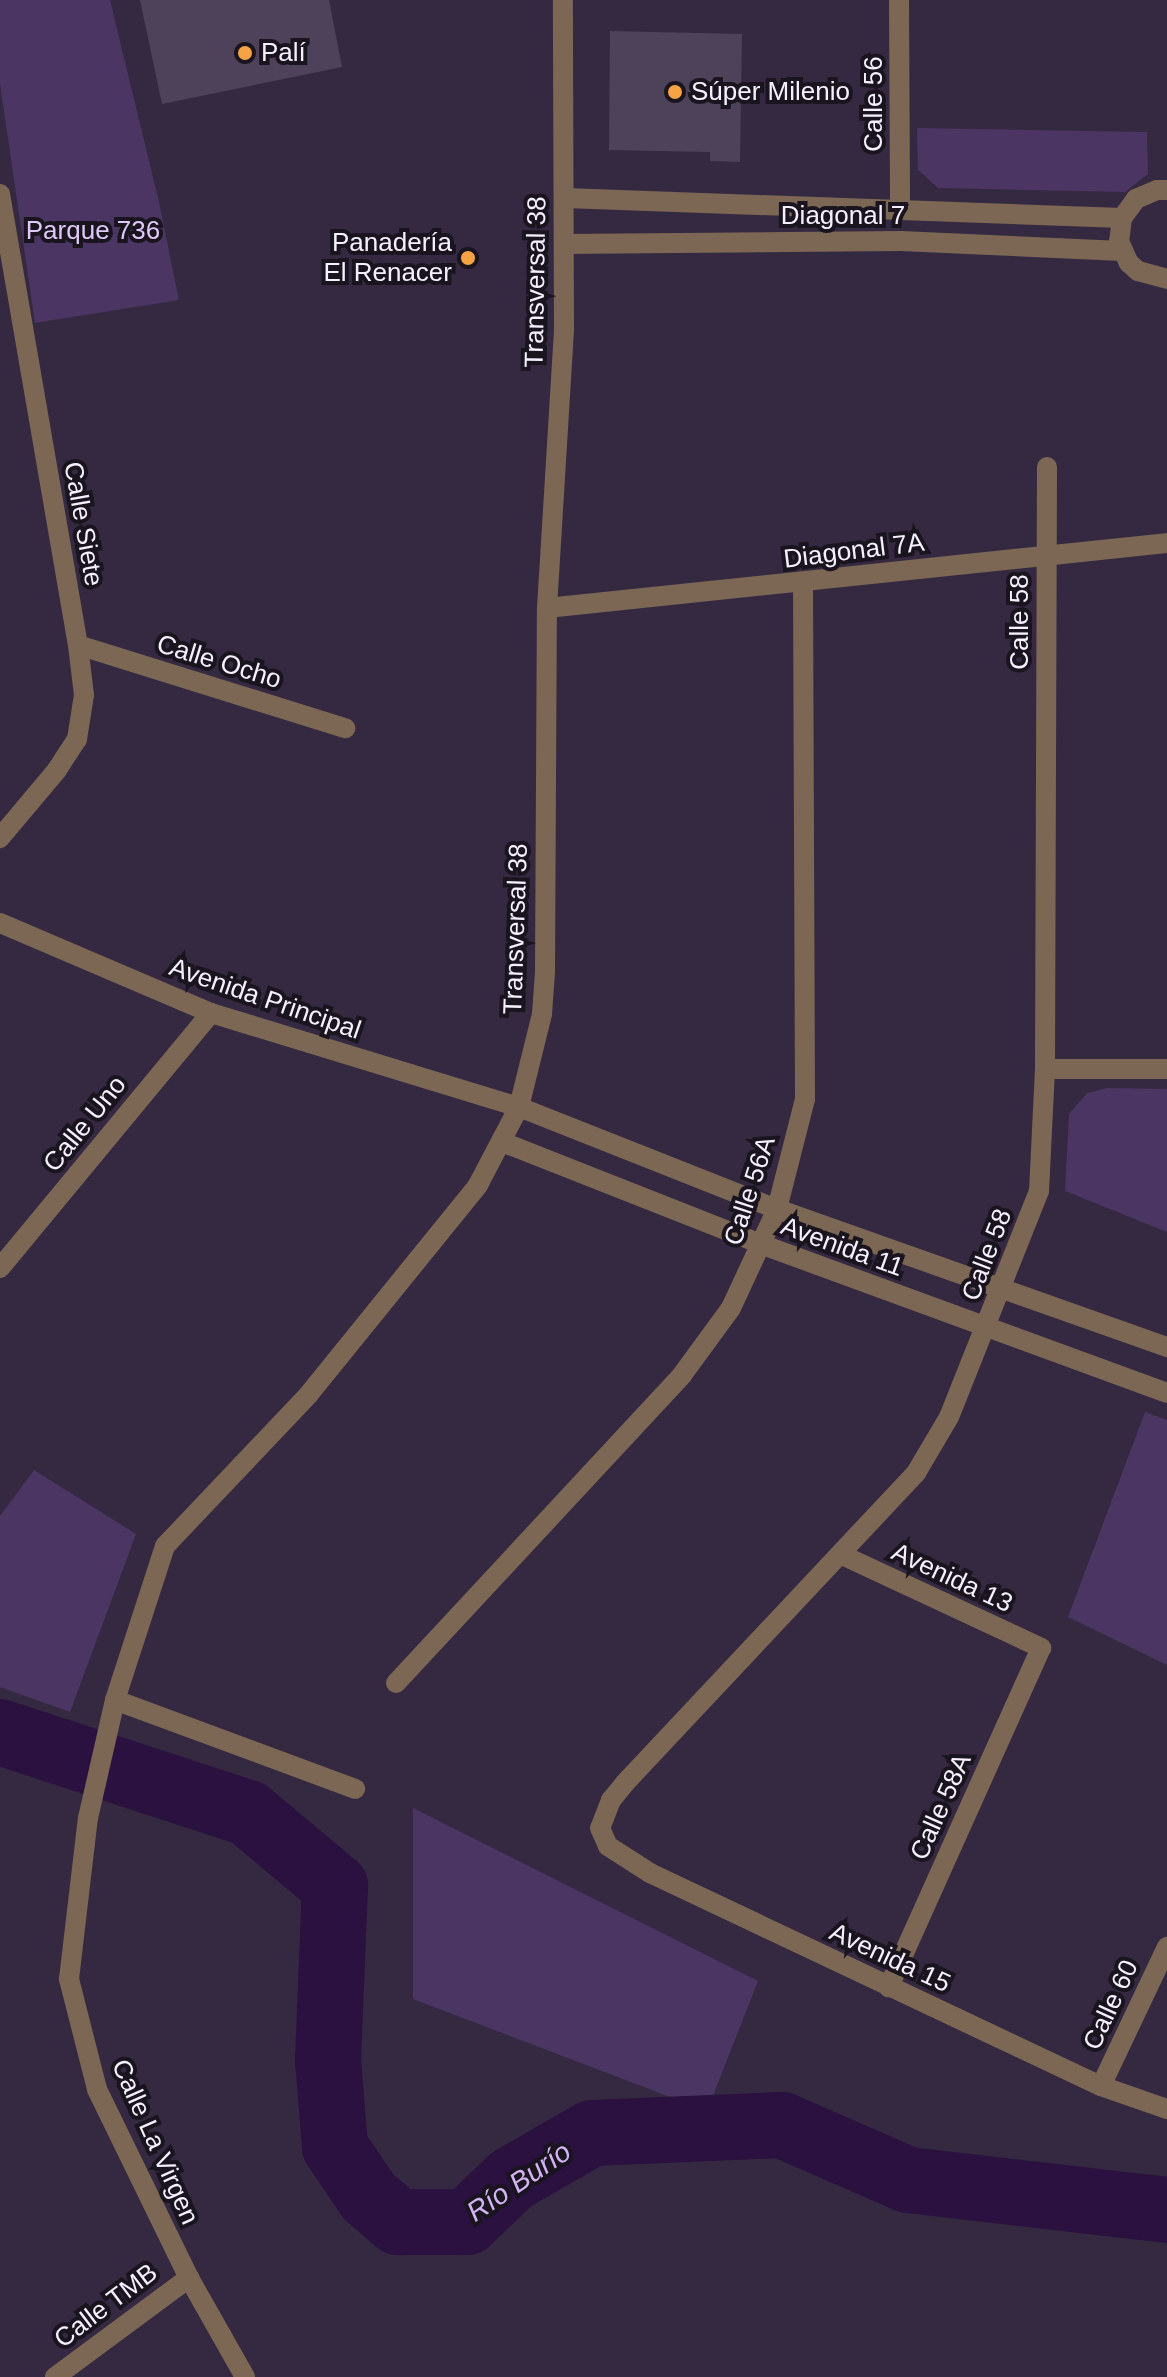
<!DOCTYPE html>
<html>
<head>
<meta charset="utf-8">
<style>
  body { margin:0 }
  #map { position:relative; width:1167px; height:2377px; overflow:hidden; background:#342940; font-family:Helvetica,sans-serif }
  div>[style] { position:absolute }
  .green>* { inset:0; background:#4b3562 }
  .river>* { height:66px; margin:-33px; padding:0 33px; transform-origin:33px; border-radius:33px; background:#2a113f }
  .building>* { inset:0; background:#4e425b }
  .service>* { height:20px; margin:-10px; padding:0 10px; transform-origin:10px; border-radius:10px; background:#7b6754 }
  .minor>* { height:20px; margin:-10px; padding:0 10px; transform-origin:10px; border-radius:10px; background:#7b6754 }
  .dots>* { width:22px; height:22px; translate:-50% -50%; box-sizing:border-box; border:4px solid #19141e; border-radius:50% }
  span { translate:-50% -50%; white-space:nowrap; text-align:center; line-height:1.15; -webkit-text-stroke:8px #19141e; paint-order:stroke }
  .poi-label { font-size:26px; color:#f6efff }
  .left { translate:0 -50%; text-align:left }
  .right { translate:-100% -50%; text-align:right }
  .street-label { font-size:26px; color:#f6efff }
  .park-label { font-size:26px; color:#dec9f9 }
  .water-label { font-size:28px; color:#d2b4f4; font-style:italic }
</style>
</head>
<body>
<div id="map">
  <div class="green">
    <i style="clip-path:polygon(0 0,110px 0,159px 202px,179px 300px,35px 323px,0 84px)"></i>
    <i style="clip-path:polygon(917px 128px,1147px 132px,1148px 174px,1125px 192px,938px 188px,918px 170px)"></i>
    <i style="clip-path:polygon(1107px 1088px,1167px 1089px,1167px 1232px,1065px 1191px,1069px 1114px,1087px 1093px)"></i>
    <i style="clip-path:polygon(1145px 1412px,1167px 1420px,1167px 1665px,1068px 1617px)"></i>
    <i style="clip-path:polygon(34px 1470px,136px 1534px,70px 1712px,0 1687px,0 1516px)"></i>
    <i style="clip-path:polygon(413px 1808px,758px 1981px,707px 2111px,413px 1999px)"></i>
  </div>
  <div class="river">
    <i style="left:0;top:1732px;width:261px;rotate:18.1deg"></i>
    <i style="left:248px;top:1813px;width:114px;rotate:40deg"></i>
    <i style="left:335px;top:1886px;width:174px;rotate:92.3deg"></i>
    <i style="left:328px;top:2060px;width:87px;rotate:85.4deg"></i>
    <i style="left:335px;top:2147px;width:59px;rotate:56deg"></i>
    <i style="left:368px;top:2196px;width:40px;rotate:41deg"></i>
    <i style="left:398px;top:2222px;width:69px"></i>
    <i style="left:467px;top:2222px;width:62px;rotate:-43.7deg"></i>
    <i style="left:512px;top:2179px;width:92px;rotate:-29.9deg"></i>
    <i style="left:592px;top:2133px;width:190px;rotate:-2.4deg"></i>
    <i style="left:782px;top:2125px;width:137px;rotate:23.6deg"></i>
    <i style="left:908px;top:2180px;width:261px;rotate:6.6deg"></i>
  </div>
  <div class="building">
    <i style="clip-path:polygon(140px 0,329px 0,342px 67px,162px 104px)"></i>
    <i style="clip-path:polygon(610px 31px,742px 34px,740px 162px,710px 161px,710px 152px,609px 150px)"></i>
  </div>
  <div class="service">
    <i style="left:115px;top:1700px;width:256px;rotate:20.3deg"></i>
    <i style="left:55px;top:2377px;width:167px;rotate:-36.5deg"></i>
  </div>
  <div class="minor">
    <i style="left:899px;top:0;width:208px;rotate:89.7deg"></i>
    <i style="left:1167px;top:190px;width:10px;rotate:180deg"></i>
    <i style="left:1157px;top:190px;width:23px;rotate:157deg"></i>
    <i style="left:1136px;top:199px;width:24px;rotate:126deg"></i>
    <i style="left:1122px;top:218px;width:23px;rotate:97deg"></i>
    <i style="left:1119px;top:241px;width:24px;rotate:66deg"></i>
    <i style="left:1129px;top:263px;width:12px;rotate:42deg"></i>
    <i style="left:1138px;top:271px;width:30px;rotate:15deg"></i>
    <i style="left:0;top:194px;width:458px;rotate:80.2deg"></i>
    <i style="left:78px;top:645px;width:50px;rotate:83.2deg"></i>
    <i style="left:84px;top:695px;width:45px;rotate:99deg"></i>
    <i style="left:77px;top:739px;width:37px;rotate:123deg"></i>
    <i style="left:57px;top:770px;width:89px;rotate:130deg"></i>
    <i style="left:565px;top:198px;width:557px;rotate:2.06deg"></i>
    <i style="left:564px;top:244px;width:337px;rotate:-0.5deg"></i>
    <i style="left:901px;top:241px;width:221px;rotate:2.6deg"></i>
    <i style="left:1047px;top:467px;width:602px;rotate:90.19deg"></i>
    <i style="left:1045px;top:1069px;width:122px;rotate:92.8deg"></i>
    <i style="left:1039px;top:1191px;width:243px;rotate:111.7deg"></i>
    <i style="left:949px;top:1417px;width:65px;rotate:120.5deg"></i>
    <i style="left:916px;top:1473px;width:425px;rotate:133.2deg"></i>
    <i style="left:625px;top:1783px;width:22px;rotate:129deg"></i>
    <i style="left:611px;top:1800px;width:30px;rotate:111deg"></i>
    <i style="left:600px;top:1828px;width:20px;rotate:66deg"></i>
    <i style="left:608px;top:1846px;width:50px;rotate:32.7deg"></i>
    <i style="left:650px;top:1873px;width:499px;rotate:25.3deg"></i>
    <i style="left:1101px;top:2086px;width:70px;rotate:19.2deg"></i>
    <i style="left:547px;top:608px;width:623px;rotate:-5.98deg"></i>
    <i style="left:78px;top:645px;width:280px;rotate:17.3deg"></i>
    <i style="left:0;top:923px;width:229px;rotate:23.1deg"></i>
    <i style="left:211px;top:1013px;width:322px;rotate:17deg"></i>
    <i style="left:519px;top:1107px;width:277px;rotate:21.6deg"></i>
    <i style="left:777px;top:1209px;width:414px;rotate:19.5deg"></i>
    <i style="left:1045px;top:1069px;width:122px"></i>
    <i style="left:502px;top:1142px;width:281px;rotate:21.5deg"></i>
    <i style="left:763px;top:1245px;width:430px;rotate:20.1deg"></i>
    <i style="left:0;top:1268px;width:331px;rotate:-50.4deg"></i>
    <i style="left:842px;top:1555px;width:220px;rotate:25deg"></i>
    <i style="left:1041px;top:1648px;width:372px;rotate:114.2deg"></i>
    <i style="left:396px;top:1683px;width:420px;rotate:-47.1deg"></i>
    <i style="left:682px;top:1375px;width:83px;rotate:-53.8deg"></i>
    <i style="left:731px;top:1308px;width:109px;rotate:-65.1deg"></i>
    <i style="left:777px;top:1209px;width:114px;rotate:-75.7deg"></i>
    <i style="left:805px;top:1099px;width:516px;rotate:-90.22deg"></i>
    <i style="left:1101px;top:2086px;width:154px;rotate:-64.6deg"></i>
    <i style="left:245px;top:2377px;width:114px;rotate:-119.5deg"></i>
    <i style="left:189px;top:2278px;width:210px;rotate:-116deg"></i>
    <i style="left:97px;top:2089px;width:114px;rotate:-104.3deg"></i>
    <i style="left:69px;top:1979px;width:162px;rotate:-83.3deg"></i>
    <i style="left:88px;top:1818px;width:121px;rotate:-77.1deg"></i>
    <i style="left:115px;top:1700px;width:162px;rotate:-72deg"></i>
    <i style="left:165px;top:1546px;width:209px;rotate:-46.5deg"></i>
    <i style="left:309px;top:1394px;width:269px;rotate:-51deg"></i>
    <i style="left:478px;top:1185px;width:88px;rotate:-62.3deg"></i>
    <i style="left:519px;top:1107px;width:96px;rotate:-76.1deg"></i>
    <i style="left:542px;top:1014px;width:42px;rotate:-85.9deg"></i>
    <i style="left:545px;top:972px;width:364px;rotate:-89.7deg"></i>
    <i style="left:547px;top:608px;width:280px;rotate:-86.5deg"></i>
    <i style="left:564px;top:329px;width:329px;rotate:-90.2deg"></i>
  </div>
  <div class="dots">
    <i style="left:245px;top:53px;background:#f5a345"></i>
    <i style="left:675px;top:92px;background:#f5a345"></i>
    <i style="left:468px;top:258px;background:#f5a345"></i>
  </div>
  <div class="poi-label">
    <span class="left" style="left:261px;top:53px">Palí</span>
    <span class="left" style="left:691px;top:92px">Súper Milenio</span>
    <span class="right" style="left:452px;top:258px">Panadería<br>El Renacer</span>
  </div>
  <div class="street-label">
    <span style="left:874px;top:104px;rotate:-90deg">Calle 56</span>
    <span style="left:843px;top:216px">Diagonal 7</span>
    <span style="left:536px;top:282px;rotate:-89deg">Transversal 38</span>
    <span style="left:83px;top:524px;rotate:80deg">Calle Siete</span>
    <span style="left:854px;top:551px;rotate:-7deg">Diagonal 7A</span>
    <span style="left:1020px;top:622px;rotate:-90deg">Calle 58</span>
    <span style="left:219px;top:662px;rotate:17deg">Calle Ocho</span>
    <span style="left:516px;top:929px;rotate:-88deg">Transversal 38</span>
    <span style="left:265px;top:999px;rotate:19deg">Avenida Principal</span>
    <span style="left:85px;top:1124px;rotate:-51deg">Calle Uno</span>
    <span style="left:750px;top:1191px;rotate:-72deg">Calle 56A</span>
    <span style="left:842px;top:1247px;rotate:20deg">Avenida 11</span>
    <span style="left:987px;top:1255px;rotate:-69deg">Calle 58</span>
    <span style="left:952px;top:1578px;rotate:25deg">Avenida 13</span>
    <span style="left:941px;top:1807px;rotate:-66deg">Calle 58A</span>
    <span style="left:890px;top:1958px;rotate:25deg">Avenida 15</span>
    <span style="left:1111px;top:2005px;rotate:-65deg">Calle 60</span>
    <span style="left:155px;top:2142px;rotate:66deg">Calle La Virgen</span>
    <span style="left:106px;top:2306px;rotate:-37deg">Calle TMB</span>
  </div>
  <div class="park-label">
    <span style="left:93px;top:231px">Parque 736</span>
  </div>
  <div class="water-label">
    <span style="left:519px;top:2182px;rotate:-34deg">Río Burío</span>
  </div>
</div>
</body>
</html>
